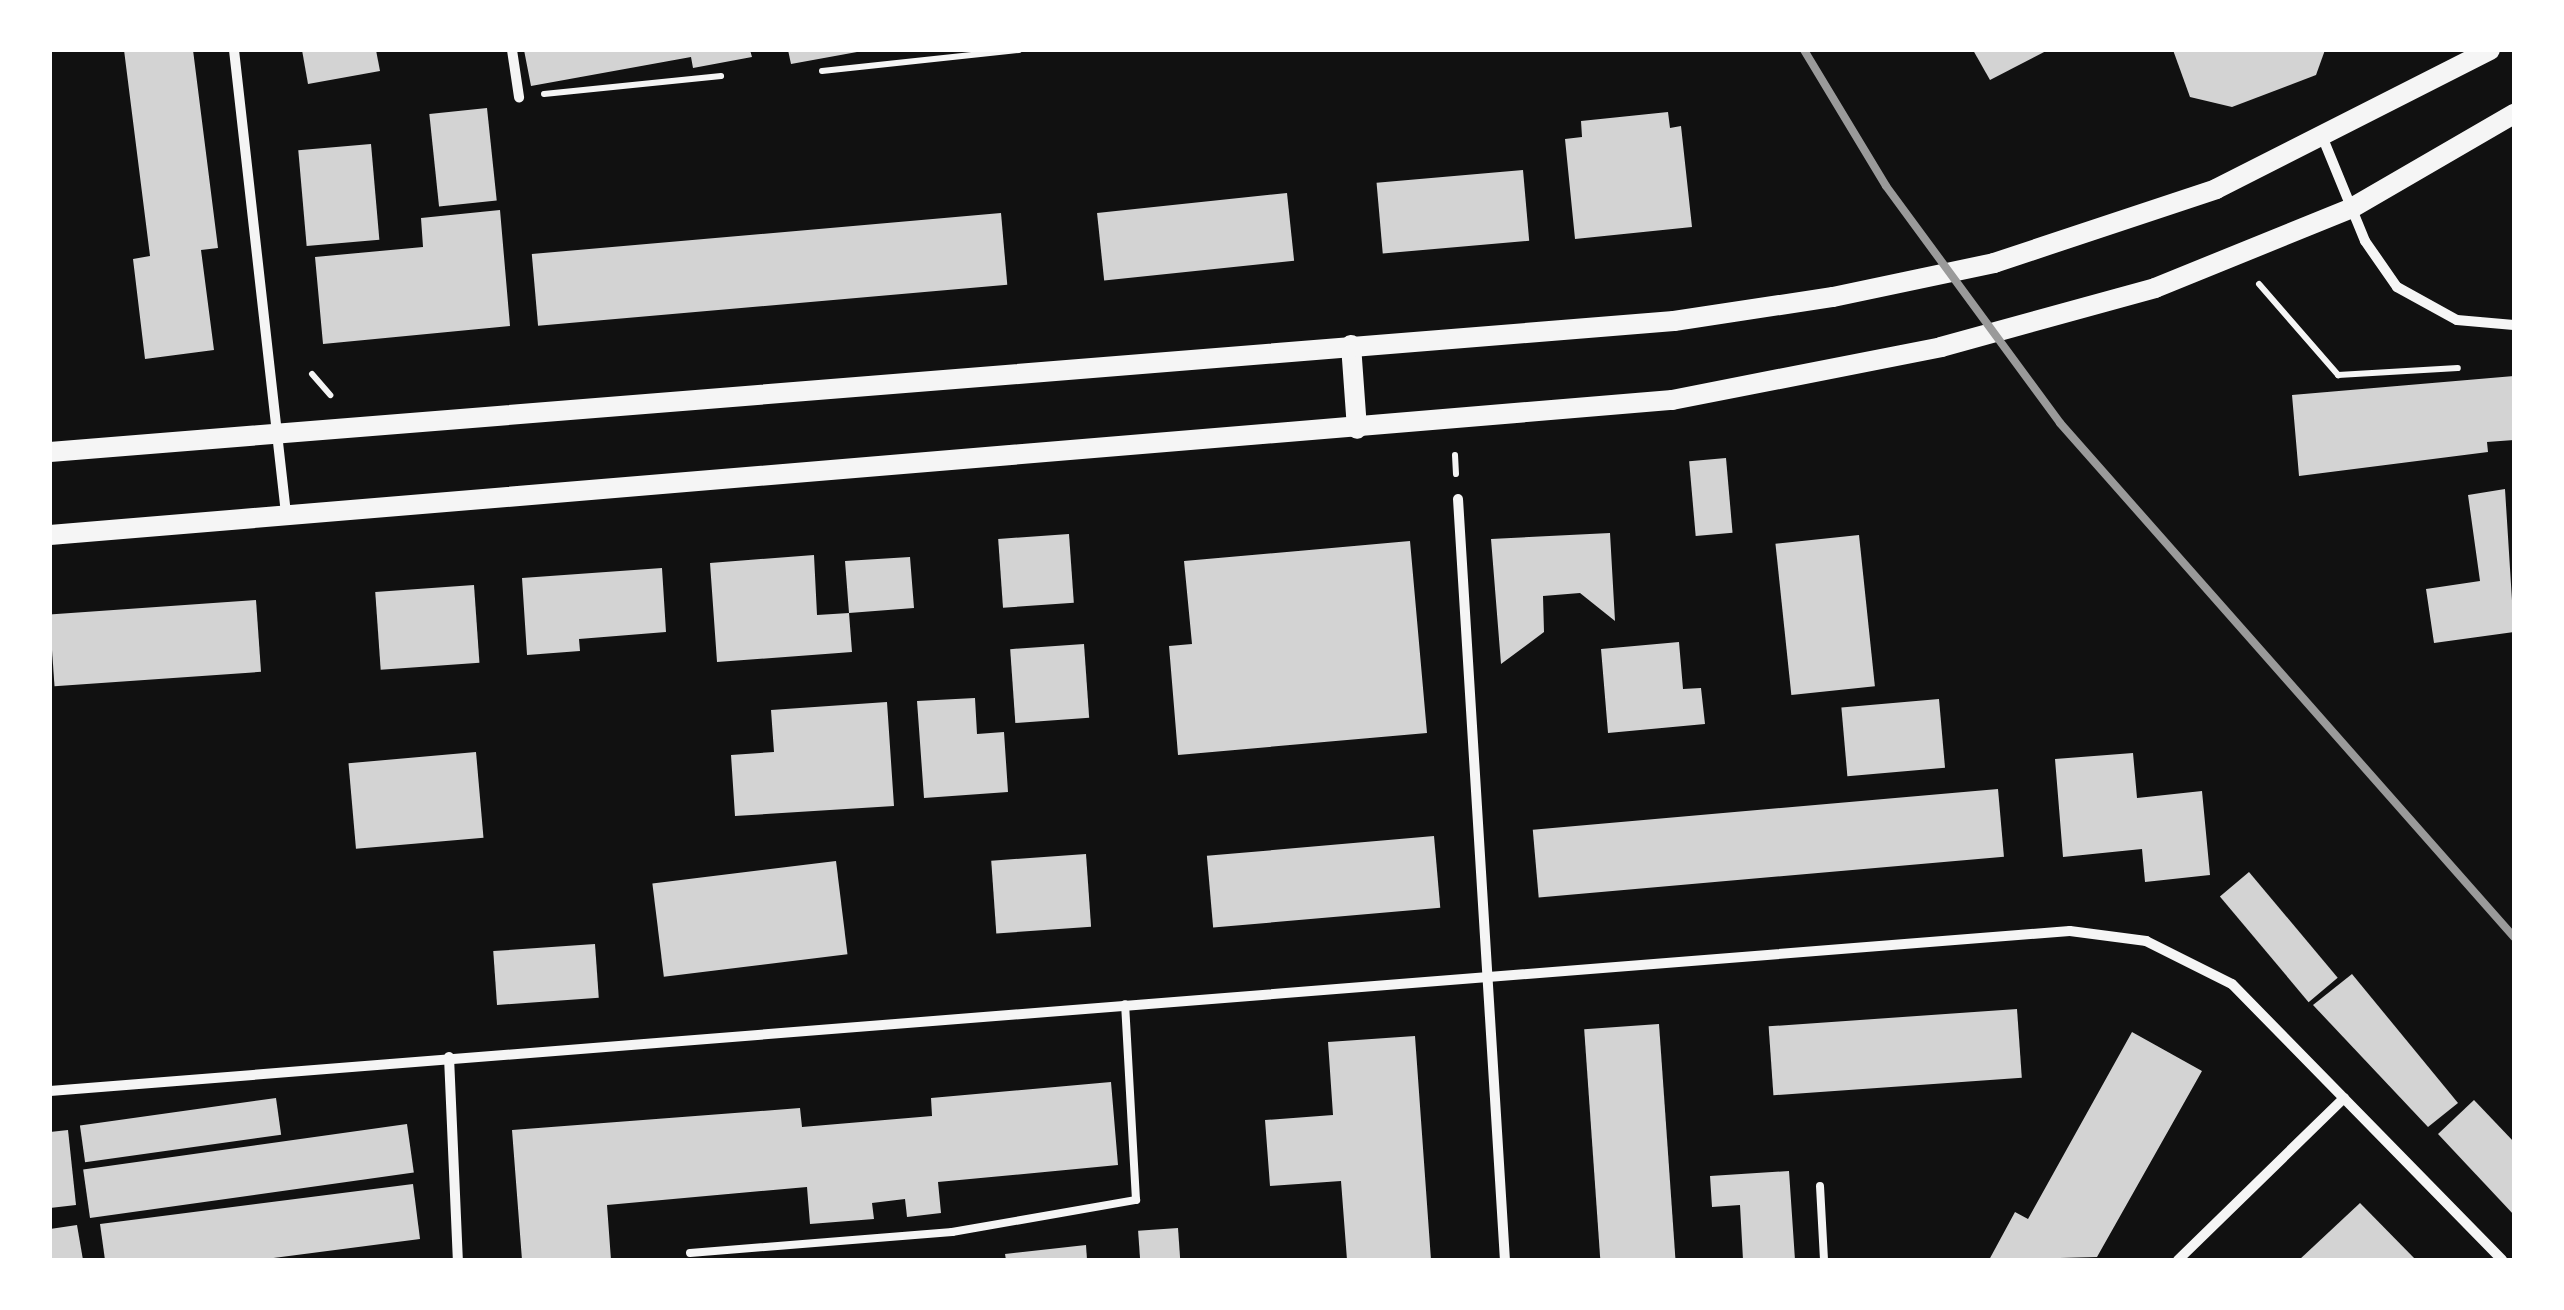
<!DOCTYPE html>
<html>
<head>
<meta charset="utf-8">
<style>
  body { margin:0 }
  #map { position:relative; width:2564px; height:1310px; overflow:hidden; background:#111; font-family:Ubuntu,sans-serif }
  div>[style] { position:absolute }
  .building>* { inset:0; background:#d3d3d3; transform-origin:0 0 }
  .path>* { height:6px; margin:-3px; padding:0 3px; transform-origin:3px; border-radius:3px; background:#f5f5f5 }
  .service>* { height:8px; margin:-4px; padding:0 4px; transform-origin:4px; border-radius:4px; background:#f5f5f5 }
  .minor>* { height:10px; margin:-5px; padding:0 5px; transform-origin:5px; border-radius:5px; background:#f5f5f5 }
  .secondary>* { height:20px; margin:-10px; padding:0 10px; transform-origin:10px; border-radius:10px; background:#f5f5f5 }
  .rail>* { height:8px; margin:-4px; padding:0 4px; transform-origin:4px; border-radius:4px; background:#9a9a9a }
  span { translate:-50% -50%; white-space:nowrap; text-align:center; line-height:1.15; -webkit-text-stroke:9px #fff; paint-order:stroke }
  .frame { position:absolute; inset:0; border:52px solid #fff; pointer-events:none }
</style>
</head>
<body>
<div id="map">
  <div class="building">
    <i style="clip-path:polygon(124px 50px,193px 50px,218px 248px,201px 250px,214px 350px,145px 359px,133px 259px,150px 256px)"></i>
    <i style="clip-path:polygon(302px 50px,376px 50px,380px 71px,308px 84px)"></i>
    <i style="clip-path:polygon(524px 50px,750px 50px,752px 57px,693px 68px,691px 57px,531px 86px)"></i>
    <i style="clip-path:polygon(788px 50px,857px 50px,857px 52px,791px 64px)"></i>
    <i style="clip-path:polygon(1973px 50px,2048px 50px,1990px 80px)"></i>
    <i style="clip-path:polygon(2173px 50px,2325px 50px,2316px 75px,2232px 107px,2190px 97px)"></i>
    <i style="left:487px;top:108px;width:93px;height:58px;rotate:84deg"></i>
    <i style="clip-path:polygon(1668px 112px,1670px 128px,1681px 126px,1692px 227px,1575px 239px,1565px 139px,1582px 137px,1581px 121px)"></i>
    <i style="left:371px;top:144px;width:96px;height:73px;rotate:85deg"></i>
    <i style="left:1523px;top:170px;width:71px;height:147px;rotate:85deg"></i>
    <i style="left:1287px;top:193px;width:68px;height:191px;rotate:84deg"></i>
    <i style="clip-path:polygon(500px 210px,510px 326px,323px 344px,315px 257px,423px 247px,421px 218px)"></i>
    <i style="left:1001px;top:213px;width:72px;height:471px;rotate:85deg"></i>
    <i style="clip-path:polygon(2514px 376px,2514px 440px,2487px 442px,2488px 452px,2299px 476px,2292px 395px)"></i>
    <i style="left:1726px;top:458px;width:75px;height:37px;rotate:85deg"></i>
    <i style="clip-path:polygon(2505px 489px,2514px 632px,2434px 643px,2426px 589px,2480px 581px,2468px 495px)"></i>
    <i style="clip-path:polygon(1610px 533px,1615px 621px,1580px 593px,1543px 596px,1544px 632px,1501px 664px,1491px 539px)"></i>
    <i style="left:1069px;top:534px;width:69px;height:71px;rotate:86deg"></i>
    <i style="left:1859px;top:535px;width:152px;height:84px;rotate:84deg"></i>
    <i style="clip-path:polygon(1410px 541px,1427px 733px,1178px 755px,1169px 646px,1192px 644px,1184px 561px)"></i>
    <i style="clip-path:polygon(814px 555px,817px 615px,849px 613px,845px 561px,910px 557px,914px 608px,849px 613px,852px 652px,717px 662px,710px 563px)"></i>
    <i style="clip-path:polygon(662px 568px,666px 632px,579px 639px,580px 651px,527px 655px,522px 578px)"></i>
    <i style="left:474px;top:585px;width:78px;height:99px;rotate:86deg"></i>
    <i style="left:256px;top:600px;width:72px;height:207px;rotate:86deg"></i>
    <i style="clip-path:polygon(1679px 642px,1683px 689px,1701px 688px,1705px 724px,1608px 733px,1601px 649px)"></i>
    <i style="left:1084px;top:644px;width:74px;height:74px;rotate:86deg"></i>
    <i style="clip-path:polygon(975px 698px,977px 734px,1004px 732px,1008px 792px,924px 798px,917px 701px)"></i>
    <i style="left:1939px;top:699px;width:69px;height:98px;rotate:85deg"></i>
    <i style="clip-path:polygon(887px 702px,894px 806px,735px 816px,731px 755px,774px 752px,771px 710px)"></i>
    <i style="left:476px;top:752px;width:86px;height:128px;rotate:85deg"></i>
    <i style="clip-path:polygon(2133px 753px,2137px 798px,2202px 791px,2210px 875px,2145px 882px,2142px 849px,2063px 857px,2055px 759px)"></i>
    <i style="left:1998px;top:789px;width:68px;height:467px;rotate:85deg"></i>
    <i style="left:1434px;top:836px;width:72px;height:228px;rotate:85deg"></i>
    <i style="left:1086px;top:854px;width:73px;height:95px;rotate:86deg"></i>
    <i style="left:836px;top:861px;width:94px;height:185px;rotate:83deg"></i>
    <i style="left:2249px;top:872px;width:138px;height:38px;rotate:50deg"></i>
    <i style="left:595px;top:944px;width:54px;height:102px;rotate:86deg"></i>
    <i style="clip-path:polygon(2352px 974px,2458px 1103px,2428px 1127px,2313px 1005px)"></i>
    <i style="left:2017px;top:1009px;width:69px;height:249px;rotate:86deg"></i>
    <i style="left:1659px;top:1024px;width:237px;height:75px;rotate:86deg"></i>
    <i style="clip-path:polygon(2132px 1032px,2202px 1071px,2097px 1257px,1989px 1260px,2015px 1212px,2028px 1219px)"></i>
    <i style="clip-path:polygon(1415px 1036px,1431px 1260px,1347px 1260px,1341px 1181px,1270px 1186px,1265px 1120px,1333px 1115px,1328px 1042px)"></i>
    <i style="clip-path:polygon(1111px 1082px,1118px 1165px,938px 1182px,941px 1213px,907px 1217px,905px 1199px,872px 1203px,874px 1219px,810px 1224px,807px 1187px,607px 1205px,611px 1260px,522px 1260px,512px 1130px,800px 1108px,802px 1127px,932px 1116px,931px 1098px)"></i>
    <i style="left:276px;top:1098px;width:37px;height:198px;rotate:82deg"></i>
    <i style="clip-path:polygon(2474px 1100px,2514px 1142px,2514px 1215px,2438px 1134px)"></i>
    <i style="left:407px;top:1124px;width:49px;height:327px;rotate:82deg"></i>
    <i style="clip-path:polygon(68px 1130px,76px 1205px,50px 1208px,50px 1132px)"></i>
    <i style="clip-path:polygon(1789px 1171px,1795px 1260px,1743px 1260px,1740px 1205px,1712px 1207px,1710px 1176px)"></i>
    <i style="clip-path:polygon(413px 1184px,420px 1239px,258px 1260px,105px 1260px,100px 1224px)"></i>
    <i style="clip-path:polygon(2360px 1203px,2416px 1260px,2299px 1260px)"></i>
    <i style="clip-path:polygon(77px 1225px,83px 1260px,50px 1260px,50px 1229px)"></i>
    <i style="left:1178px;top:1228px;width:32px;height:40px;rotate:86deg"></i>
    <i style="clip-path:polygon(1086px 1245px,1087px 1260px,1006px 1260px,1005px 1254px)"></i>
  </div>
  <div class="path">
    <i style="left:822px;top:71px;width:198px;rotate:-6.1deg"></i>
    <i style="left:544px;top:94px;width:178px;rotate:-5.8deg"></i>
    <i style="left:2259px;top:284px;width:121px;rotate:49deg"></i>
    <i style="left:2338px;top:375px;width:120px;rotate:-3.3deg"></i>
    <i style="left:312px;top:374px;width:28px;rotate:49deg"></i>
    <i style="left:1455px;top:455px;width:19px;rotate:87deg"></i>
  </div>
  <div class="service">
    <i style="left:1820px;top:1186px;width:74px;rotate:86.9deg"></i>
    <i style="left:690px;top:1253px;width:263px;rotate:-4.6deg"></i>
    <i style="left:952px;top:1232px;width:187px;rotate:-9.9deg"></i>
    <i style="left:1136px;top:1200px;width:196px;rotate:-93.2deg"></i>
  </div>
  <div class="minor">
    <i style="left:234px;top:50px;width:469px;rotate:83.6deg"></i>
    <i style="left:512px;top:50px;width:48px;rotate:81.5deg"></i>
    <i style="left:2324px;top:141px;width:108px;rotate:67.7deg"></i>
    <i style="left:2365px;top:241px;width:56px;rotate:55.2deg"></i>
    <i style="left:2397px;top:287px;width:68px;rotate:28.8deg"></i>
    <i style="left:2457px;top:320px;width:57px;rotate:5deg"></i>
    <i style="left:1458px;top:499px;width:762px;rotate:86.47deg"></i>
    <i style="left:449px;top:1057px;width:203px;rotate:87.5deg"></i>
    <i style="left:50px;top:1091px;width:2026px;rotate:-4.53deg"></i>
    <i style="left:2070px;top:931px;width:77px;rotate:7.5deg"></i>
    <i style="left:2146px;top:941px;width:96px;rotate:26.6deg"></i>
    <i style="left:2232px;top:984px;width:386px;rotate:45.6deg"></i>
    <i style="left:2178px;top:1260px;width:232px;rotate:-44.3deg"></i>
  </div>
  <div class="secondary">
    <i style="left:1351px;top:345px;width:84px;rotate:85.9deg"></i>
    <i style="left:50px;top:452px;width:1629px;rotate:-4.61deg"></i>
    <i style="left:1674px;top:321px;width:161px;rotate:-8.6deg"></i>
    <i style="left:1833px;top:297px;width:165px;rotate:-11.9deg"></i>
    <i style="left:1994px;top:263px;width:234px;rotate:-18.4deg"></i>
    <i style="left:2216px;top:189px;width:307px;rotate:-26.9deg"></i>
    <i style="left:50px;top:535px;width:1628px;rotate:-4.76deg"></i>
    <i style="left:1672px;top:400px;width:274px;rotate:-11.1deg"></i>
    <i style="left:1941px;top:347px;width:222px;rotate:-15.4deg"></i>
    <i style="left:2155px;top:288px;width:210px;rotate:-22.1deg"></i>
    <i style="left:2350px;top:209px;width:190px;rotate:-30.1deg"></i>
  </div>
  <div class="rail">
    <i style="left:1804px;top:50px;width:159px;rotate:58.9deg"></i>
    <i style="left:1886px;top:186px;width:294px;rotate:53.7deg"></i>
    <i style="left:2060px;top:423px;width:686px;rotate:48.55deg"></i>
  </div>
  <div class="frame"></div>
</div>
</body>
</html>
